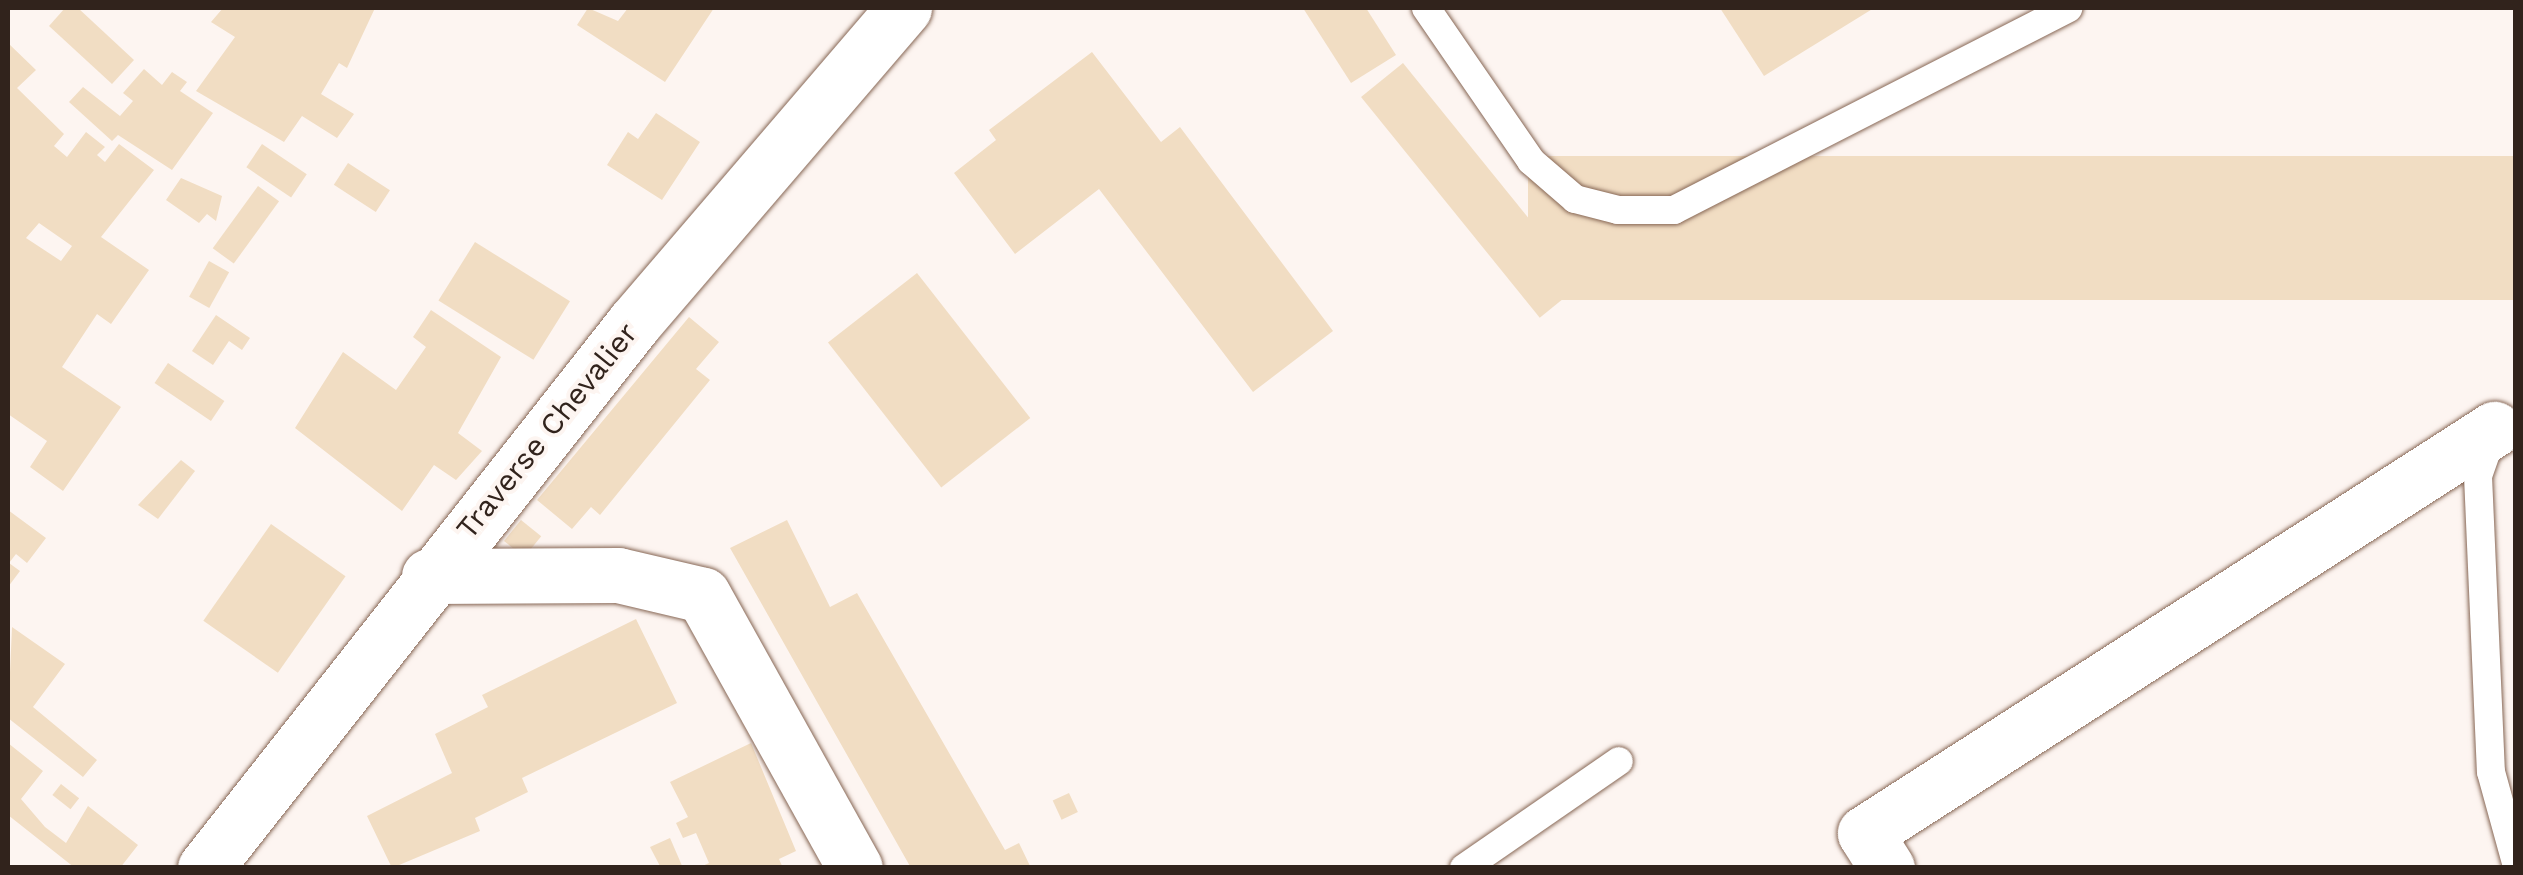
<!DOCTYPE html>
<html>
<head>
<meta charset="utf-8">
<style>
  body { margin:0 }
  #map { position:relative; width:2523px; height:875px; overflow:hidden; background:#fdf5f1; font-family:"Work Sans",sans-serif }
  div>[style] { position:absolute }
  .building>* { inset:0; background:#f1ddc3; transform-origin:0 0 }
  .roads { filter:drop-shadow(0 0 2px #876755) drop-shadow(0 0 2px #876755) }
  .service>* { height:28px; margin:-14px; padding:0 14px; transform-origin:14px; border-radius:14px; background:#fff }
  .minor>* { height:55px; margin:-27.5px; padding:0 27.5px; transform-origin:27.5px; border-radius:27.5px; background:#fff }
  span { translate:-50% -50%; white-space:nowrap; text-align:center; line-height:1.15; -webkit-text-stroke:8px #fdf5f1; paint-order:stroke }
  .street-label { font-size:30px; color:#31231c }
  .frame { position:absolute; inset:0; border:10px solid #31231c; pointer-events:none }
</style>
</head>
<body>
<div id="map">
  <div class="building">
    <i style="clip-path:polygon(65px 8px,78px 8px,134px 60px,112px 84px,49px 26px)"></i>
    <i style="clip-path:polygon(223px 8px,375px 8px,347px 68px,339px 63px,321px 94px,354px 114px,337px 138px,302px 116px,284px 142px,196px 91px,235px 37px,211px 22px)"></i>
    <i style="clip-path:polygon(588px 8px,618px 21px,628px 8px,714px 8px,665px 82px,577px 25px)"></i>
    <i style="clip-path:polygon(1303px 8px,1366px 8px,1396px 55px,1351px 83px)"></i>
    <i style="clip-path:polygon(1720px 8px,1874px 8px,1764px 76px)"></i>
    <i style="clip-path:polygon(evenodd,8px 43px,36px 70px,17px 88px,64px 134px,54px 146px,67px 157px,86px 132px,105px 147px,97px 155px,105px 162px,119px 144px,154px 170px,101px 237px,149px 270px,111px 324px,97px 314px,62px 367px,121px 407px,63px 491px,30px 467px,47px 441px,8px 414px,8px 43px,39px 223px,72px 246px,61px 261px,26px 238px,39px 223px)"></i>
    <i style="clip-path:polygon(1092px 52px,1161px 142px,1180px 127px,1333px 331px,1253px 392px,1099px 189px,1015px 254px,954px 173px,996px 140px,989px 130px)"></i>
    <i style="left:1403px;top:63px;width:284px;height:54px;rotate:51deg"></i>
    <i style="clip-path:polygon(144px 69px,162px 85px,172px 72px,187px 82px,180px 91px,213px 113px,172px 170px,118px 135px,112px 141px,69px 102px,83px 87px,120px 116px,133px 101px,123px 93px)"></i>
    <i style="clip-path:polygon(656px 113px,700px 142px,662px 200px,607px 165px,628px 132px,638px 139px)"></i>
    <i style="left:262px;top:144px;width:54px;height:28px;rotate:34deg"></i>
    <i style="left:2516px;top:156px;width:144px;height:988px;rotate:90deg"></i>
    <i style="left:348px;top:163px;width:50px;height:26px;rotate:33deg"></i>
    <i style="clip-path:polygon(181px 178px,222px 196px,216px 221px,207px 214px,199px 223px,166px 200px)"></i>
    <i style="left:258px;top:186px;width:26px;height:77px;rotate:36deg"></i>
    <i style="left:475px;top:242px;width:112px;height:69px;rotate:32deg"></i>
    <i style="left:209px;top:261px;width:23px;height:41px;rotate:29deg"></i>
    <i style="left:917px;top:273px;width:184px;height:113px;rotate:52deg"></i>
    <i style="clip-path:polygon(431px 310px,501px 357px,458px 433px,482px 451px,456px 480px,434px 465px,402px 511px,295px 428px,343px 352px,396px 390px,426px 347px,413px 337px)"></i>
    <i style="clip-path:polygon(216px 315px,250px 338px,242px 350px,229px 341px,213px 365px,192px 351px)"></i>
    <i style="clip-path:polygon(689px 317px,719px 342px,696px 369px,710px 380px,600px 515px,591px 507px,572px 529px,537px 500px)"></i>
    <i style="left:168px;top:363px;width:68px;height:24px;rotate:34deg"></i>
    <i style="clip-path:polygon(181px 460px,195px 471px,158px 519px,138px 505px)"></i>
    <i style="clip-path:polygon(8px 510px,46px 538px,27px 563px,16px 554px,9px 563px,20px 571px,8px 587px)"></i>
    <i style="left:521px;top:520px;width:26px;height:27px;rotate:39deg"></i>
    <i style="clip-path:polygon(787px 520px,830px 607px,857px 593px,1005px 850px,1019px 843px,1031px 868px,911px 868px,730px 548px)"></i>
    <i style="left:271px;top:524px;width:91px;height:118px;rotate:35deg"></i>
    <i style="clip-path:polygon(636px 619px,677px 703px,522px 778px,528px 792px,475px 818px,480px 831px,392px 868px,367px 816px,452px 773px,435px 734px,488px 707px,482px 695px)"></i>
    <i style="clip-path:polygon(12px 627px,65px 664px,33px 707px,97px 760px,83px 777px,8px 718px)"></i>
    <i style="clip-path:polygon(8px 743px,43px 771px,21px 799px,45px 827px,66px 843px,88px 806px,138px 845px,120px 868px,75px 868px,8px 815px)"></i>
    <i style="clip-path:polygon(751px 743px,796px 851px,779px 859px,783px 868px,698px 868px,709px 863px,696px 833px,683px 838px,676px 823px,688px 817px,670px 782px)"></i>
    <i style="left:61px;top:784px;width:23px;height:14px;rotate:38deg"></i>
    <i style="left:1069px;top:793px;width:21px;height:18px;rotate:65deg"></i>
    <i style="clip-path:polygon(670px 838px,683px 868px,661px 868px,650px 847px)"></i>
  </div>
  <div class="roads">
    <div class="service">
      <i style="left:1426px;top:8px;width:186px;rotate:55.5deg"></i>
      <i style="left:1531px;top:161px;width:58px;rotate:40.8deg"></i>
      <i style="left:1575px;top:199px;width:44px;rotate:14.3deg"></i>
      <i style="left:1618px;top:210px;width:56px"></i>
      <i style="left:1674px;top:210px;width:443px;rotate:-27.1deg"></i>
      <i style="left:2492px;top:436px;width:42px;rotate:109.3deg"></i>
      <i style="left:2478px;top:476px;width:296px;rotate:87.5deg"></i>
      <i style="left:2491px;top:772px;width:94px;rotate:74.6deg"></i>
      <i style="left:1464px;top:868px;width:188px;rotate:-34.6deg"></i>
    </div>
    <div class="minor">
      <i style="left:429px;top:576px;width:189px;rotate:-0.3deg"></i>
      <i style="left:618px;top:575px;width:87px;rotate:13.2deg"></i>
      <i style="left:703px;top:595px;width:312px;rotate:60.9deg"></i>
      <i style="left:205px;top:868px;width:694px;rotate:-51.79deg"></i>
      <i style="left:634px;top:323px;width:415px;rotate:-49.4deg"></i>
      <i style="left:1887px;top:868px;width:41px;rotate:-122.2deg"></i>
      <i style="left:1865px;top:833px;width:748px;rotate:-32.71deg"></i>
    </div>
  </div>
  <div class="street-label">
    <span style="left:547px;top:431px;rotate:-51deg">Traverse Chevalier</span>
  </div>
  <div class="frame"></div>
</div>
</body>
</html>
